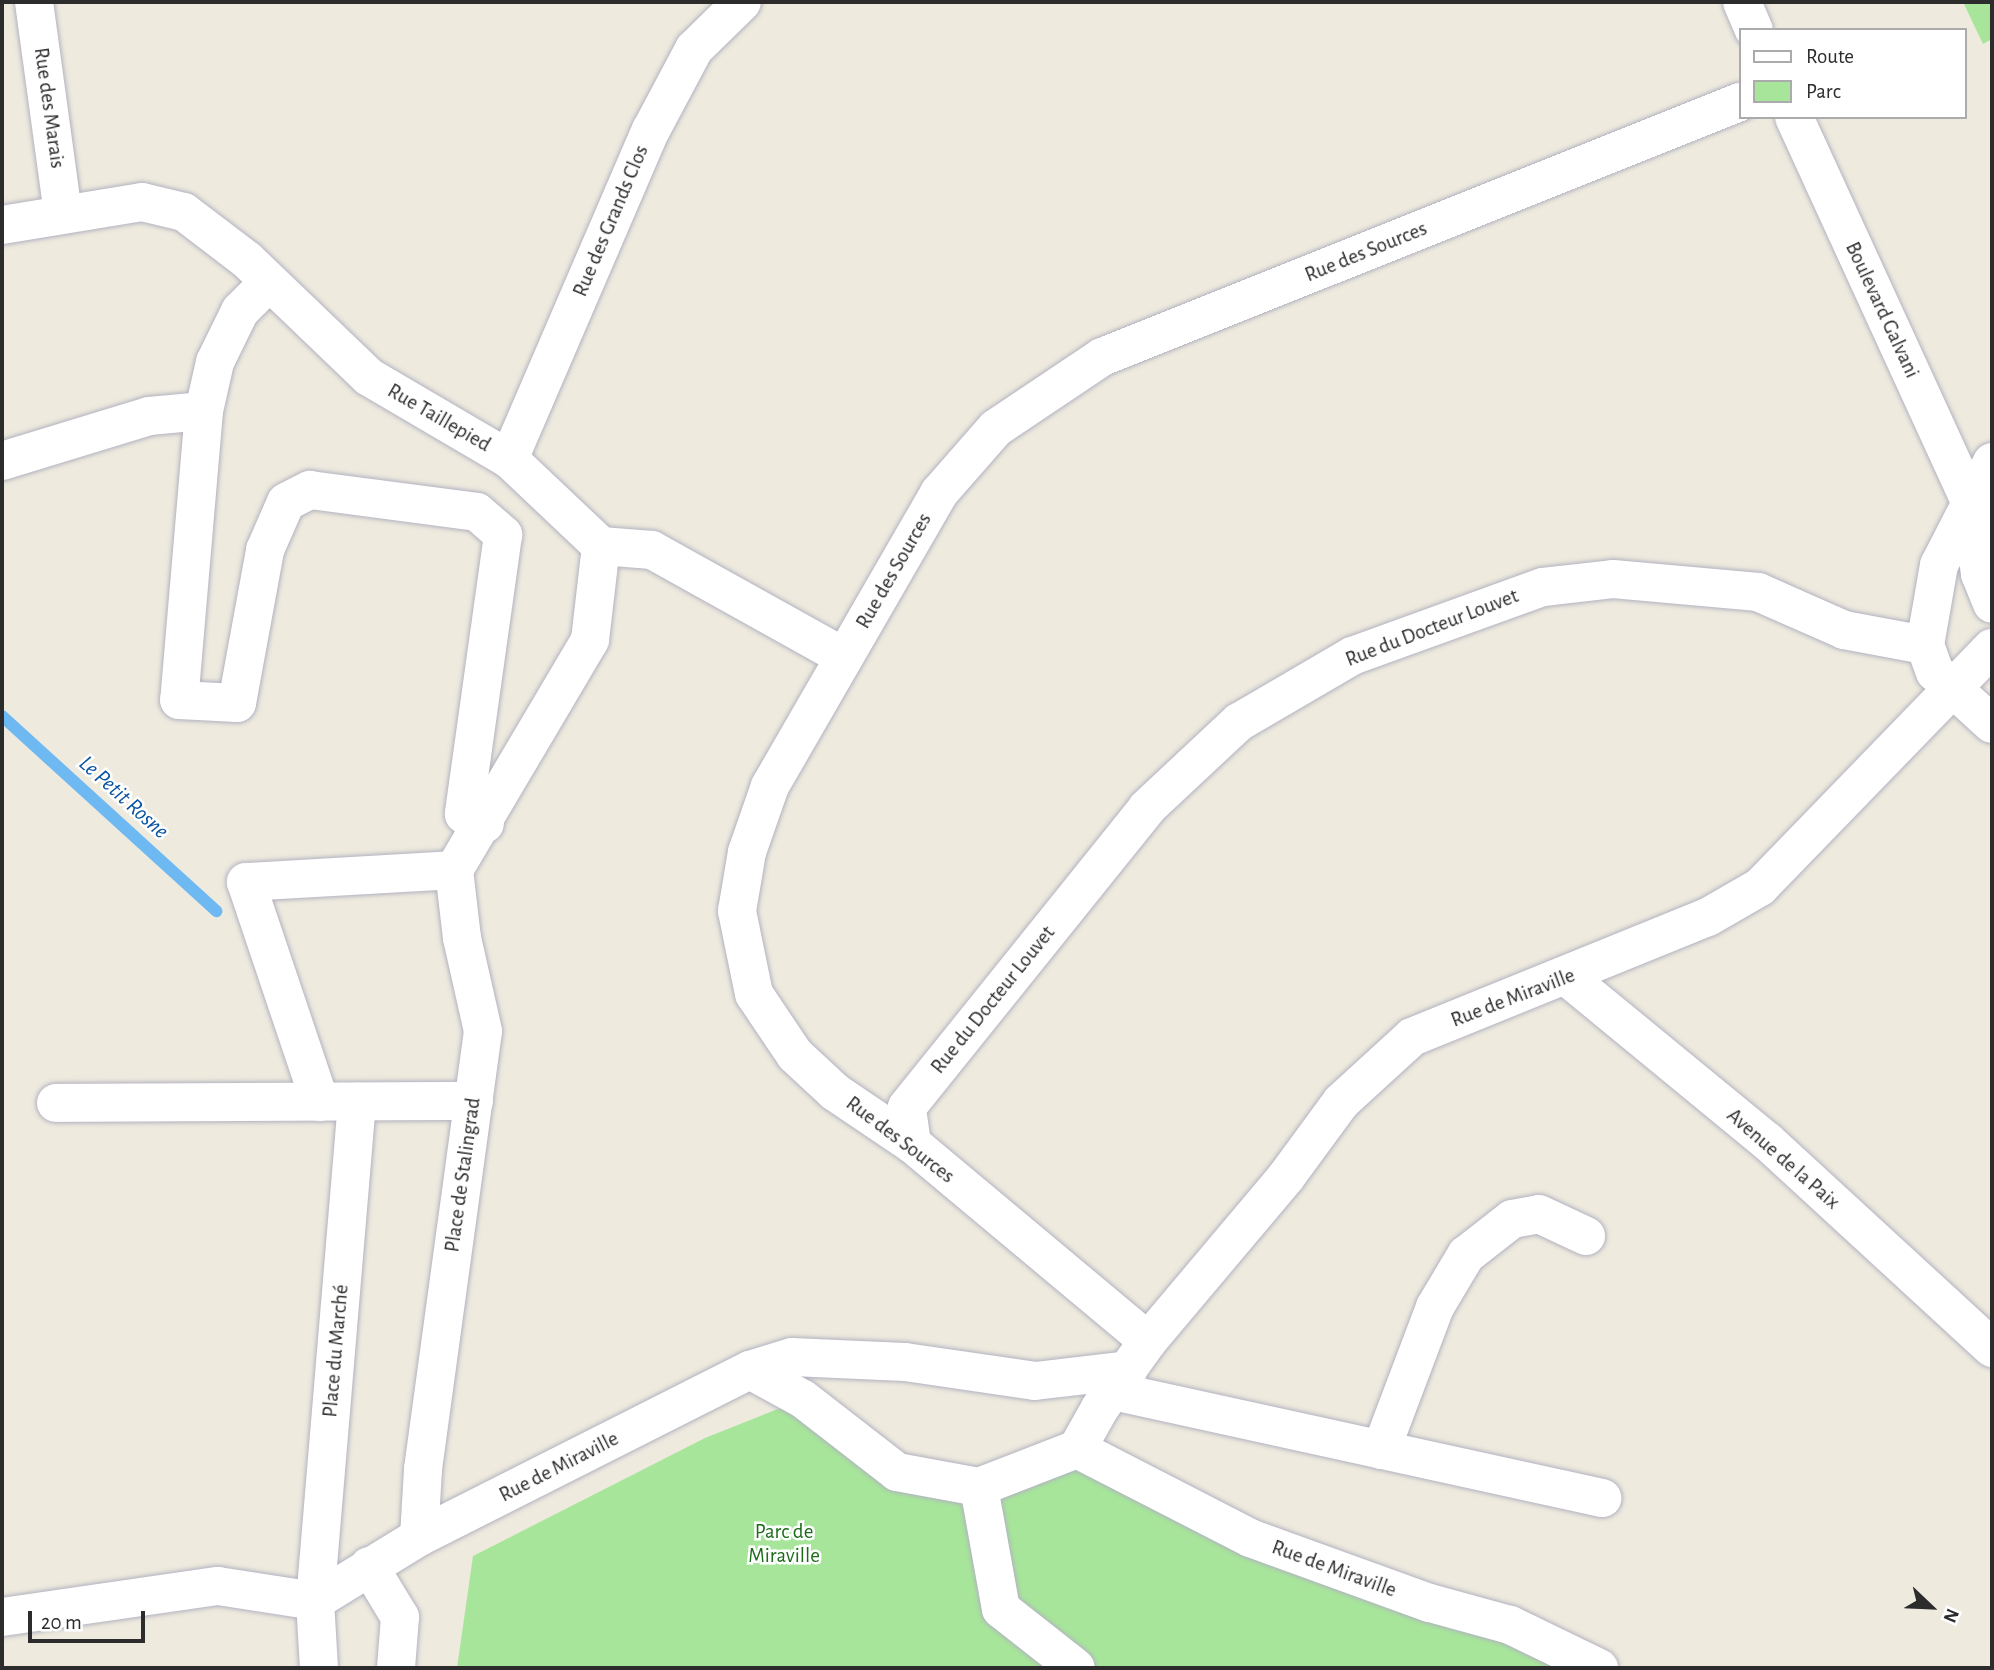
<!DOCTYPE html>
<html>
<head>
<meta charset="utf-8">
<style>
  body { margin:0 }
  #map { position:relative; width:1994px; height:1670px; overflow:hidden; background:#eeeade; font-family:"Alegreya Sans",sans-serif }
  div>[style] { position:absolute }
  .green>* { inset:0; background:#a7e69a }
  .stream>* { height:12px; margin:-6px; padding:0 6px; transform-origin:6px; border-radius:6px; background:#6fb9f2 }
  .roads { filter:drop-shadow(0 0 2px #b2b2c0) drop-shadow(0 0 2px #b2b2c0) }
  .minor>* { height:38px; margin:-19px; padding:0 19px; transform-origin:19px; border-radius:19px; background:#fff }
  span { translate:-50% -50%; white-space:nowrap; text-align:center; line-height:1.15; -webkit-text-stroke:5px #fff; paint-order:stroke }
  .street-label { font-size:21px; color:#2c2c2c }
  .park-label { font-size:21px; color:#1c6d19 }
  .water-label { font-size:23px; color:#0a54a2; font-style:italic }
  .frame { position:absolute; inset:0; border:4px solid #2c2c2c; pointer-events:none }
  .legend { position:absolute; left:1739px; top:28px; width:228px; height:91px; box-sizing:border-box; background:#fff; border:2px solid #ababab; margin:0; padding:9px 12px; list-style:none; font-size:21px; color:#2c2c2c }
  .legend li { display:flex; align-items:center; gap:14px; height:35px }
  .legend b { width:35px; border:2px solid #ababab }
  .north { position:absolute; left:1896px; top:1572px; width:70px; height:70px; -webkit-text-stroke:5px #fff; paint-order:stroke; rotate:113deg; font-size:19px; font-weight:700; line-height:28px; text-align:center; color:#2c2c2c }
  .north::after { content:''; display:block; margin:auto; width:24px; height:32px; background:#2c2c2c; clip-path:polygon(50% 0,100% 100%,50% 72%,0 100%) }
  .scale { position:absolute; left:28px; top:1611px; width:117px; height:32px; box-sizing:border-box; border:4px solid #2c2c2c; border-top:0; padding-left:9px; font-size:21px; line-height:24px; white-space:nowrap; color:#2c2c2c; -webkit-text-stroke:5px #fff; paint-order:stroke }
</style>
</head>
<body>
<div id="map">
  <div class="green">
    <i style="clip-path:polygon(1963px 2px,1992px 2px,1992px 39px,1983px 44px)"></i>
    <i style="clip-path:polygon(803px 1399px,897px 1472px,979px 1487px,1046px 1460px,1122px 1474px,1599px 1668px,457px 1668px,473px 1556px,705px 1438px)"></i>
  </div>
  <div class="stream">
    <i style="left:2px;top:716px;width:290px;rotate:42.3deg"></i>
  </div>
  <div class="roads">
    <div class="minor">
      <i style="left:34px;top:2px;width:214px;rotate:82.2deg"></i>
      <i style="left:1742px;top:2px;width:30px;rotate:67deg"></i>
      <i style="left:1794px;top:117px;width:425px;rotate:65.4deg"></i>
      <i style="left:1971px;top:503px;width:72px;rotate:82.8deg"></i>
      <i style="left:1980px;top:574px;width:32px;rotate:68deg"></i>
      <i style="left:2px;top:225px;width:142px;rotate:-9.3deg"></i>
      <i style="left:142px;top:202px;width:43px;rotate:13.4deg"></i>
      <i style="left:184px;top:212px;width:79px;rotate:37.3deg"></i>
      <i style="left:247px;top:260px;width:169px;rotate:43.8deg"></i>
      <i style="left:369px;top:377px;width:162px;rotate:30.4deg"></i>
      <i style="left:509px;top:459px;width:127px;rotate:43.4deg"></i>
      <i style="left:269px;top:282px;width:41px;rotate:135deg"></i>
      <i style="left:240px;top:311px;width:57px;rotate:116.1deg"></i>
      <i style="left:215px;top:362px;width:50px;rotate:102.7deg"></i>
      <i style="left:204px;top:411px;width:290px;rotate:94.9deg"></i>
      <i style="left:179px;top:700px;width:58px;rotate:3deg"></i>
      <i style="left:237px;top:703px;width:156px;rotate:-79.6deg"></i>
      <i style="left:265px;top:550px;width:52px;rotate:-66.4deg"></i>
      <i style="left:286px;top:502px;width:27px;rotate:-27deg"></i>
      <i style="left:310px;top:490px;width:168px;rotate:7.5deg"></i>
      <i style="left:477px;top:512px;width:35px;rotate:41deg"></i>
      <i style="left:503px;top:535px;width:282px;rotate:98deg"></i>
      <i style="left:464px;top:814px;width:23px;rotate:25deg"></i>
      <i style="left:509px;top:459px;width:358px;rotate:-66.7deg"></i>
      <i style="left:651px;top:130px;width:92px;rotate:-62deg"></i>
      <i style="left:694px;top:49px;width:67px;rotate:-44.4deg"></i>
      <i style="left:2px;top:461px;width:154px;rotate:-17deg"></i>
      <i style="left:149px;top:416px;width:55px;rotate:-5.2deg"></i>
      <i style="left:1992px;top:462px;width:116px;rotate:117.2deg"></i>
      <i style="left:1939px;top:565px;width:81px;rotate:99.9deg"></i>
      <i style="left:1925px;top:645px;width:29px;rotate:70deg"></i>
      <i style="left:1935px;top:672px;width:77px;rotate:42.4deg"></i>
      <i style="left:601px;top:546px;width:51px;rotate:4.5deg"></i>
      <i style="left:652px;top:550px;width:220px;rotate:29.1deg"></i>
      <i style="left:1567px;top:977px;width:259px;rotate:39.4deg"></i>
      <i style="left:1767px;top:1141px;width:306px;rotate:42.6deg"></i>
      <i style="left:320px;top:1102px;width:232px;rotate:-108.6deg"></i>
      <i style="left:246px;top:882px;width:208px;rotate:-3.3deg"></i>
      <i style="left:56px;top:1103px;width:418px;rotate:-0.3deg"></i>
      <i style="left:912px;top:1144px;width:37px;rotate:-98deg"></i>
      <i style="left:907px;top:1107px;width:383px;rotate:-51.2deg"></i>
      <i style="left:1147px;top:808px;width:126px;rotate:-43.1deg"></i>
      <i style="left:1239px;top:722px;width:131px;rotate:-30.3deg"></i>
      <i style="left:1352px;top:656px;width:203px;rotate:-19.9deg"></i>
      <i style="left:1543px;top:587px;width:70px;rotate:-6.5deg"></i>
      <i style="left:1613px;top:579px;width:146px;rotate:5.1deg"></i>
      <i style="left:1758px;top:592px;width:94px;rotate:23.8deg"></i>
      <i style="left:1844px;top:630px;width:82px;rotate:10.5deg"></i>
      <i style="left:1148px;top:1341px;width:307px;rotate:-140.1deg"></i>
      <i style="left:912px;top:1144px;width:93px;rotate:-146deg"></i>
      <i style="left:835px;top:1092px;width:54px;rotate:-137.2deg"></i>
      <i style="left:795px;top:1055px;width:73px;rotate:-123.9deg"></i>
      <i style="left:754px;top:994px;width:85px;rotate:-101.6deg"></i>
      <i style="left:737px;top:911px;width:60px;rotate:-80.4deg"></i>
      <i style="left:747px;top:852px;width:70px;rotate:-70.8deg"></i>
      <i style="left:770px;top:786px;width:338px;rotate:-60deg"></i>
      <i style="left:939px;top:493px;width:86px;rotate:-48.8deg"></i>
      <i style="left:996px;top:428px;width:128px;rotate:-33.8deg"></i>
      <i style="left:1102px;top:357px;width:687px;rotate:-21.79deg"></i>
      <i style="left:750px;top:1370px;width:60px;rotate:28.7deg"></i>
      <i style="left:803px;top:1399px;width:119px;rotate:37.8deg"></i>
      <i style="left:897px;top:1472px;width:83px;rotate:10.4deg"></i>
      <i style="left:979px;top:1487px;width:105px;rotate:-21.2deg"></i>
      <i style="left:1077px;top:1449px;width:47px;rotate:-60.7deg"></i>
      <i style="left:1100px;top:1408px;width:82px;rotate:-54.4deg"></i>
      <i style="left:1148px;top:1341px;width:214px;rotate:-49.9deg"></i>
      <i style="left:1286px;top:1177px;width:93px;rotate:-53.7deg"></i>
      <i style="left:1341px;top:1102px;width:96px;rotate:-42.5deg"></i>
      <i style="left:1412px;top:1037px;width:319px;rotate:-22.1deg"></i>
      <i style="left:1708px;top:917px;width:60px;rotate:-30deg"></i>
      <i style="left:1760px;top:887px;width:333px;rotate:-45.9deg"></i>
      <i style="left:1113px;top:1391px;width:501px;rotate:12.34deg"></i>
      <i style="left:1077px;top:1449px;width:195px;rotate:27.2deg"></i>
      <i style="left:1250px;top:1538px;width:191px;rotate:19.9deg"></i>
      <i style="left:1430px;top:1603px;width:83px;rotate:15.4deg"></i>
      <i style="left:1510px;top:1625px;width:99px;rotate:25.8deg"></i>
      <i style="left:1381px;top:1450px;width:153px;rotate:-69.3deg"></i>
      <i style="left:1435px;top:1307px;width:61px;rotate:-59.2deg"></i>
      <i style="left:1466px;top:1255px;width:58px;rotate:-38deg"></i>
      <i style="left:1512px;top:1219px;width:27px;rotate:-10deg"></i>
      <i style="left:1539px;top:1214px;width:52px;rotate:25.1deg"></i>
      <i style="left:979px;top:1487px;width:124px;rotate:79.8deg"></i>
      <i style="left:1001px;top:1609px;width:95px;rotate:38.2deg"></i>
      <i style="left:419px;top:1537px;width:68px;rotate:-86.6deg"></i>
      <i style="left:423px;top:1469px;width:442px;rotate:-82.2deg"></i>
      <i style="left:483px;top:1031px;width:95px;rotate:-102.7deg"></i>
      <i style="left:462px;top:938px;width:68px;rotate:-96.7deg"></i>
      <i style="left:454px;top:870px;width:267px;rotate:-59.4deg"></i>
      <i style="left:590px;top:640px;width:95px;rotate:-83.3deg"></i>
      <i style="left:369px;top:1566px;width:60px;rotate:58.7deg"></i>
      <i style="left:400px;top:1617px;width:51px;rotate:94.5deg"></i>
      <i style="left:315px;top:1601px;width:122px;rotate:-31.6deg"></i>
      <i style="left:419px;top:1537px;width:371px;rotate:-26.8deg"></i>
      <i style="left:750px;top:1370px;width:44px;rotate:-17.2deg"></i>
      <i style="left:792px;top:1357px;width:113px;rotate:2.5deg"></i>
      <i style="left:905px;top:1362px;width:131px;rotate:8.3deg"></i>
      <i style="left:1035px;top:1381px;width:94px;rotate:-6.7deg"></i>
      <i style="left:2px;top:1617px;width:218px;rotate:-8.2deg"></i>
      <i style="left:218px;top:1586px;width:98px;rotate:8.8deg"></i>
      <i style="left:319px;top:1668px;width:67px;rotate:-93.4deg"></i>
      <i style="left:315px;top:1601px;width:501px;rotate:-85.19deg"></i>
    </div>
  </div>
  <div class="street-label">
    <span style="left:49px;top:108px;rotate:82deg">Rue des Marais</span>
    <span style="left:611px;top:221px;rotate:-67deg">Rue des Grands Clos</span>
    <span style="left:1366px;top:252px;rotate:-22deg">Rue des Sources</span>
    <span style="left:1882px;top:310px;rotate:65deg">Boulevard Galvani</span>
    <span style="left:439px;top:418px;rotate:30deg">Rue Taillepied</span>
    <span style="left:894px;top:571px;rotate:-60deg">Rue des Sources</span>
    <span style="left:1432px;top:628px;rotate:-21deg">Rue du Docteur Louvet</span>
    <span style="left:1513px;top:998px;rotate:-21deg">Rue de Miraville</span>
    <span style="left:993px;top:1000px;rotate:-51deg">Rue du Docteur Louvet</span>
    <span style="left:900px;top:1140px;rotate:37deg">Rue des Sources</span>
    <span style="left:1783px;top:1159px;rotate:41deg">Avenue de la Paix</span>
    <span style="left:463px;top:1175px;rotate:-82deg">Place de Stalingrad</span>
    <span style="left:336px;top:1351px;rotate:-85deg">Place du Marché</span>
    <span style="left:559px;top:1467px;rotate:-27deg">Rue de Miraville</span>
    <span style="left:1334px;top:1569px;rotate:20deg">Rue de Miraville</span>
  </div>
  <div class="park-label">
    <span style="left:784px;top:1544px">Parc de<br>Miraville</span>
  </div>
  <div class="water-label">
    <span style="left:123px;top:798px;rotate:42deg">Le Petit Rosne</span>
  </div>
  <div class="frame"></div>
  <ul class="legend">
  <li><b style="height:9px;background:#fff"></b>Route</li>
  <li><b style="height:19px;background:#a7e69a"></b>Parc</li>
  </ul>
  <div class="north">N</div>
  <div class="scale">20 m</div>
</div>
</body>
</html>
